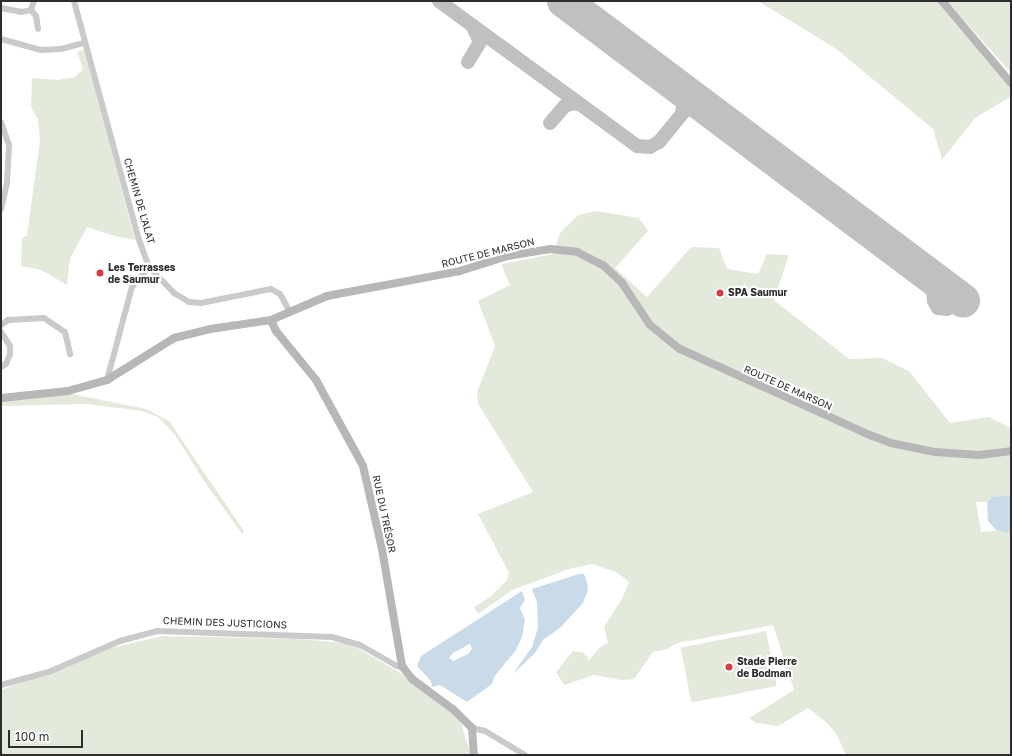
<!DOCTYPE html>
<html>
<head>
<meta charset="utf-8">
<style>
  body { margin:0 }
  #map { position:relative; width:1012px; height:756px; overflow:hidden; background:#fff; font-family:"Golos Text",sans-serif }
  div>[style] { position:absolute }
  .green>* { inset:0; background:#e3eadc; transform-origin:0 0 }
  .water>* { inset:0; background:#c9dbe9 }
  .taxiway>* { height:14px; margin:-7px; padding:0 7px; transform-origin:7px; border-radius:7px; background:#c0c0c0 }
  .runway>* { height:34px; margin:-17px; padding:0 17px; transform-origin:17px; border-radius:17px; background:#c0c0c0 }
  .street>* { height:6px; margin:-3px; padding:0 3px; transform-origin:3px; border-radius:3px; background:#cacaca }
  .secondary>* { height:8px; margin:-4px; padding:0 4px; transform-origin:4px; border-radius:4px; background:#b7b7b7 }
  .dots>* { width:11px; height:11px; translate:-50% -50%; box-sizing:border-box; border:2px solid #fff; border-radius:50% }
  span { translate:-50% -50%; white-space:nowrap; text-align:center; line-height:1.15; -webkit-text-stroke:4px #fff; paint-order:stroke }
  .street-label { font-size:10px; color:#2d2d2d }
  .poi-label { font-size:10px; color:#2d2d2d; font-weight:700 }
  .left { translate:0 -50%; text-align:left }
  .frame { position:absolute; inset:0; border:2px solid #2d2d2d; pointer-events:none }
  .scale { position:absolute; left:8px; top:730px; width:75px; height:18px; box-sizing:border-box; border:2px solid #2d2d2d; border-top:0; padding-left:5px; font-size:12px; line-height:14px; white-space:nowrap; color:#2d2d2d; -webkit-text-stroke:3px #fff; paint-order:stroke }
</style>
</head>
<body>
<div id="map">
  <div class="green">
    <i style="clip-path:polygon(758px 1px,938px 1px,1006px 79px,1011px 90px,1010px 97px,975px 118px,942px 160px,933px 129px,835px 48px)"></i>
    <i style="clip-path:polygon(947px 1px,1011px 1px,1011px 73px,1004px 65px)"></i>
    <i style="clip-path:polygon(85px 49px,135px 240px,118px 237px,87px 227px,70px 259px,67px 285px,41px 270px,21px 266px,22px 238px,27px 235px,40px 140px,38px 120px,31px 107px,32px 78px,57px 80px,75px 77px,83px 69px,77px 52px)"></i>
    <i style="clip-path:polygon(596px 211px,639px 218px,648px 231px,615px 268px,647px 297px,691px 247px,719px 248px,727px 269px,758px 274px,767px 254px,789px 255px,774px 300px,849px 359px,882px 358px,909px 371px,950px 423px,989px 417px,1011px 428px,1011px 495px,992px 497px,987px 502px,976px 502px,981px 532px,1004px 530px,1011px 533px,1011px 755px,846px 755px,837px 735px,827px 723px,808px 708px,778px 726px,756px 723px,749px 718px,794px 690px,773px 625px,677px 643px,667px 649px,653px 652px,634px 679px,621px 680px,594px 675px,564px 685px,556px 672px,573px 651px,583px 652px,589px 660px,599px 648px,608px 643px,604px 627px,622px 599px,629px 582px,616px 572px,592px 564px,569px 569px,512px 590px,478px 614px,474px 607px,490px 597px,507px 580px,509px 573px,478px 514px,533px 492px,478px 404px,477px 392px,495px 346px,478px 301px,510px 285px,501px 264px,553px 254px,560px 233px,578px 215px)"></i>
    <i style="clip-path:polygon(72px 394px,146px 409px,169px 421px,244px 531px,242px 534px,204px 481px,175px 435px,158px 417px,142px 411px,86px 404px,1px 406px,1px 401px)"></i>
    <i style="left:766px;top:631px;width:56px;height:87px;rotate:79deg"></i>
    <i style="clip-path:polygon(163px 636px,300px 639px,344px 643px,356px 647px,402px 674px,453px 713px,461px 723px,471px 755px,1px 755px,1px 690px,111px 648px)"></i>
  </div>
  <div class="water">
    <i style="clip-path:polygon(1011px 495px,1011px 533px,996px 530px,988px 521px,987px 502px,992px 497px)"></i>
    <i style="clip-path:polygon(579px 574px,584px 574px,587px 582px,588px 590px,583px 603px,561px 627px,543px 640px,535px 653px,513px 674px,532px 647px,538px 628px,537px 602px,532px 589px)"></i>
    <i style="clip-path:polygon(evenodd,522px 591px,525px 600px,520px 608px,525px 620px,522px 637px,516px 650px,494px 677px,492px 684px,467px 702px,440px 685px,432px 687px,431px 681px,417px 666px,421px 656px,522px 591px,470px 644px,472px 649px,468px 654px,453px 661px,449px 658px,453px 653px,470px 644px)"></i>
  </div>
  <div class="taxiway">
    <i style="left:439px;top:1px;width:245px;rotate:36.2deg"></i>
    <i style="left:637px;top:146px;width:13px;rotate:4deg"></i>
    <i style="left:650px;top:147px;width:10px;rotate:-29deg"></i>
    <i style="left:659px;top:142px;width:43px;rotate:-50.7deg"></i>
    <i style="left:686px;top:109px;width:10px;rotate:-17deg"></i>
    <i style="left:696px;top:106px;width:10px;rotate:17deg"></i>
    <i style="left:468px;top:62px;width:23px;rotate:-59deg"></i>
    <i style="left:480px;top:42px;width:17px;rotate:-115deg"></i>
    <i style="left:678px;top:87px;width:15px;rotate:62deg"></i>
    <i style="left:685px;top:100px;width:12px;rotate:104deg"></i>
    <i style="left:550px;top:123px;width:23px;rotate:-49deg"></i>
    <i style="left:565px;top:106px;width:8px;rotate:-23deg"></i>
    <i style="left:572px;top:103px;width:7px;rotate:8deg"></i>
    <i style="left:921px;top:269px;width:16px;rotate:47deg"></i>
    <i style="left:932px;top:281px;width:20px;rotate:84deg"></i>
    <i style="left:934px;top:301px;width:8px;rotate:60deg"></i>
    <i style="left:938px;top:308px;width:9px;rotate:6deg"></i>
    <i style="left:947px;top:309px;width:16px;rotate:-47deg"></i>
  </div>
  <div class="runway">
    <i style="left:564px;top:1px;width:499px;rotate:36.9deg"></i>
  </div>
  <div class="street">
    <i style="left:74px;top:1px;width:245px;rotate:74.8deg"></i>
    <i style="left:138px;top:237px;width:32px;rotate:70deg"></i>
    <i style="left:149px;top:267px;width:36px;rotate:46deg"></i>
    <i style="left:174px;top:293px;width:17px;rotate:31deg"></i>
    <i style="left:189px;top:302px;width:12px;rotate:5deg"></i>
    <i style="left:201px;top:303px;width:71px;rotate:-11.3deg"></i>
    <i style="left:271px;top:289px;width:10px;rotate:29deg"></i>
    <i style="left:280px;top:294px;width:21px;rotate:61deg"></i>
    <i style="left:1px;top:8px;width:20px;rotate:11deg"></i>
    <i style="left:21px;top:12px;width:10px;rotate:-11deg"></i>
    <i style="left:31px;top:10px;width:8px;rotate:50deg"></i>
    <i style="left:36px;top:16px;width:13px;rotate:81deg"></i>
    <i style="left:31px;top:10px;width:9px;rotate:-72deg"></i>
    <i style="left:1px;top:39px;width:41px;rotate:15.4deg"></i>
    <i style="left:41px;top:50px;width:20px;rotate:-3deg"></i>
    <i style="left:61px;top:49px;width:24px;rotate:-15deg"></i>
    <i style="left:1px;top:122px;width:24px;rotate:71deg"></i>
    <i style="left:9px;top:145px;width:38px;rotate:93deg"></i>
    <i style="left:7px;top:183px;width:27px;rotate:103deg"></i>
    <i style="left:1px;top:325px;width:9px;rotate:-36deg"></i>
    <i style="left:8px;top:320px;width:36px;rotate:-3deg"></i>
    <i style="left:44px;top:318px;width:25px;rotate:34deg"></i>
    <i style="left:65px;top:332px;width:23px;rotate:77deg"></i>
    <i style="left:1px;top:332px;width:17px;rotate:57deg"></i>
    <i style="left:10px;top:346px;width:8px;rotate:90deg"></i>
    <i style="left:10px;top:354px;width:11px;rotate:112deg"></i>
    <i style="left:6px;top:364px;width:6px;rotate:149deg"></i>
    <i style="left:107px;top:380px;width:96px;rotate:-75deg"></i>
    <i style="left:132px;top:287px;width:26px;rotate:-50deg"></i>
    <i style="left:1px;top:685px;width:52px;rotate:-15.6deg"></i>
    <i style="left:51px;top:671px;width:75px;rotate:-23.5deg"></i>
    <i style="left:120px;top:641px;width:39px;rotate:-15deg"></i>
    <i style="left:158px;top:631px;width:174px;rotate:2deg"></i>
    <i style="left:332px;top:637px;width:29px;rotate:16deg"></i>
    <i style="left:360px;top:645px;width:43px;rotate:29.6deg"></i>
    <i style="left:397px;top:666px;width:5px"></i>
    <i style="left:472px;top:728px;width:13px;rotate:13deg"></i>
    <i style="left:485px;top:731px;width:47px;rotate:31deg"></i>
  </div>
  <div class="secondary">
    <i style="left:942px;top:1px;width:107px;rotate:49.9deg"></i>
    <i style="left:271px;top:320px;width:12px;rotate:66deg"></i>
    <i style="left:276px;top:331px;width:63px;rotate:50.8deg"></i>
    <i style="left:316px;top:380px;width:98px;rotate:61.3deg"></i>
    <i style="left:363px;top:466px;width:85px;rotate:77.1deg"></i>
    <i style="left:382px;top:549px;width:119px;rotate:80.3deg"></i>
    <i style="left:402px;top:666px;width:16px;rotate:52deg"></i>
    <i style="left:412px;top:679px;width:52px;rotate:36.4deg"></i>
    <i style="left:454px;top:710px;width:25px;rotate:45deg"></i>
    <i style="left:472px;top:728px;width:27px;rotate:86deg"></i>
    <i style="left:1px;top:398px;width:67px;rotate:-6deg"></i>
    <i style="left:68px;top:391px;width:41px;rotate:-15.8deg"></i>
    <i style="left:107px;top:380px;width:79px;rotate:-32.1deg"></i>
    <i style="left:174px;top:338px;width:37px;rotate:-14deg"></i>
    <i style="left:210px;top:329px;width:62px;rotate:-8.4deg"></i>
    <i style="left:271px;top:320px;width:61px;rotate:-23.2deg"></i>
    <i style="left:327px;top:296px;width:135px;rotate:-10.6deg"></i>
    <i style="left:460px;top:271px;width:49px;rotate:-17.7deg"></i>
    <i style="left:507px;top:256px;width:44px;rotate:-9.2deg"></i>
    <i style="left:550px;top:249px;width:27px;rotate:6deg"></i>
    <i style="left:577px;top:252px;width:30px;rotate:27deg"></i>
    <i style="left:604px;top:266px;width:25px;rotate:43deg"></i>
    <i style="left:622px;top:283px;width:50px;rotate:56.3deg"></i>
    <i style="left:650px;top:325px;width:38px;rotate:39deg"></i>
    <i style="left:680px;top:349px;width:209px;rotate:24.4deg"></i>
    <i style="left:870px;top:435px;width:22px;rotate:21deg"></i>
    <i style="left:891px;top:443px;width:45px;rotate:11.6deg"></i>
    <i style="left:935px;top:452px;width:44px;rotate:3.9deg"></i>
    <i style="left:979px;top:455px;width:32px;rotate:-7deg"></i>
  </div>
  <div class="dots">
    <i style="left:100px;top:273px;background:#d93b40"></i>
    <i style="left:720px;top:293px;background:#d93b40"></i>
    <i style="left:729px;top:667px;background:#d93b40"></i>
  </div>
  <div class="street-label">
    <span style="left:139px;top:201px;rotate:74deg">CHEMIN DE L'ALAT</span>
    <span style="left:488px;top:253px;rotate:-14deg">ROUTE DE MARSON</span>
    <span style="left:788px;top:388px;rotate:24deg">ROUTE DE MARSON</span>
    <span style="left:384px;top:514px;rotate:78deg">RUE DU TRÉSOR</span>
    <span style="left:225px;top:623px;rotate:2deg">CHEMIN DES JUSTICIONS</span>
  </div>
  <div class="poi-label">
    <span class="left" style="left:108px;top:273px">Les Terrasses<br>de Saumur</span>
    <span class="left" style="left:728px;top:293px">SPA Saumur</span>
    <span class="left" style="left:737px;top:667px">Stade Pierre<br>de Bodman</span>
  </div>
  <div class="frame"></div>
  <div class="scale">100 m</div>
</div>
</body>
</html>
